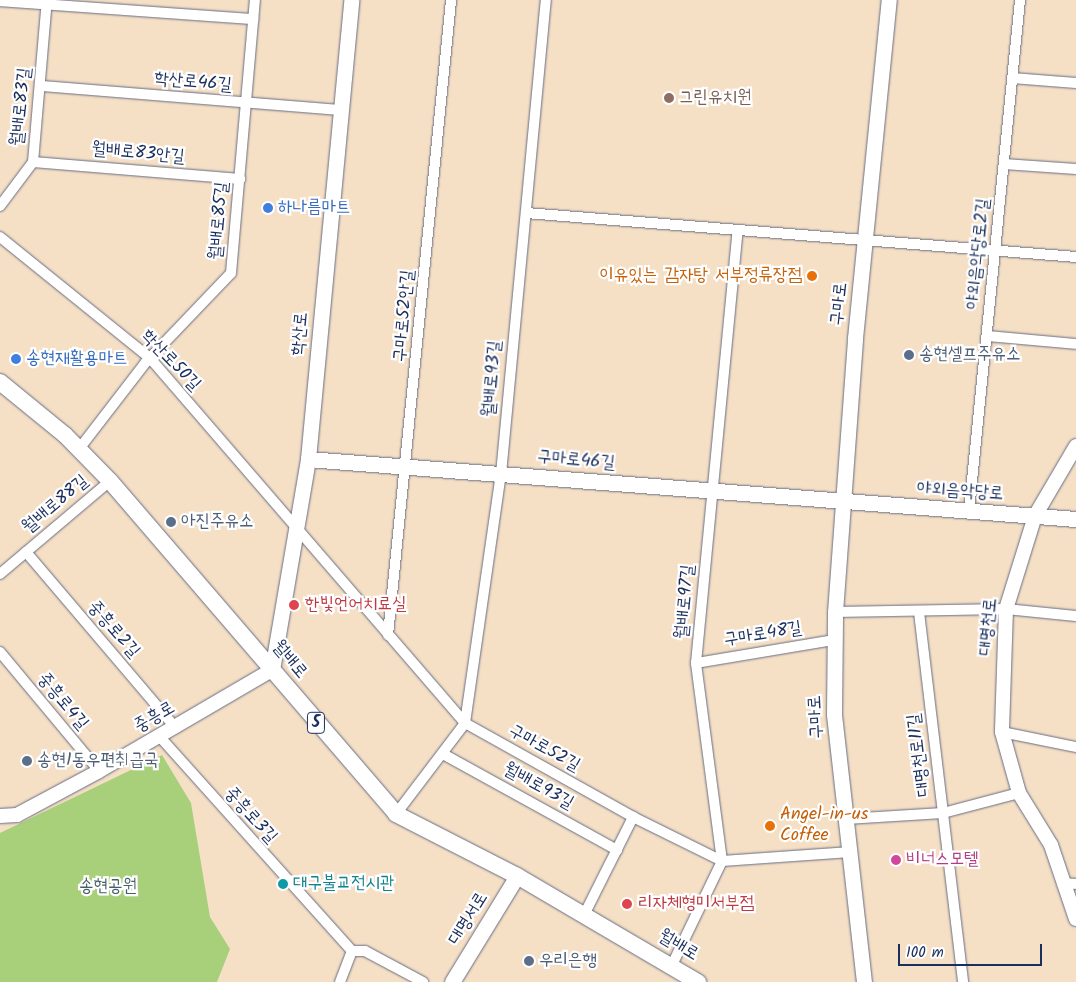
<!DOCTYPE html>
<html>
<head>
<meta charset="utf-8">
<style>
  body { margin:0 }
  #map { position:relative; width:1076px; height:982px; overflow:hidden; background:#f5dfc5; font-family:Kalam,"Poor Story",sans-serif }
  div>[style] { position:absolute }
  .green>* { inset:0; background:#a8d07b }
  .roads { filter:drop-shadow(0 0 1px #676d82) drop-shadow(0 0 1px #676d82) }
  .minor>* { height:10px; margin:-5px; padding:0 5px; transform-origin:5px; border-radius:5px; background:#fff }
  .tertiary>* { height:14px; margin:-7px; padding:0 7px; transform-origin:7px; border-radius:7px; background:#fff }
  .secondary>* { height:15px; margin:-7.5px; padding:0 7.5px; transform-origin:7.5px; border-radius:7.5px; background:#fff }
  .primary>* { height:16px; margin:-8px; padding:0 8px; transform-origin:8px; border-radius:8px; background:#fff }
  .dots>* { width:14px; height:14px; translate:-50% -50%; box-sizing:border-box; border:2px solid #fff; border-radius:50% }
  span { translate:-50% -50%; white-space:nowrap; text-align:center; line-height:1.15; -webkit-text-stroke:4.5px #fff; paint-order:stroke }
  .shield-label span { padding:1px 4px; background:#fff; border:1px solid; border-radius:4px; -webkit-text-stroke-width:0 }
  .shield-label { font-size:16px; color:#1b2f5e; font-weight:700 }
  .street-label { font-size:18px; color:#1b2f5e }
  .education-label { font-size:18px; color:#785e54 }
  .left { translate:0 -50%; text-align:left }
  .shop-label { font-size:18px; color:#366cbe }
  .food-label { font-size:18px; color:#c56008 }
  .right { translate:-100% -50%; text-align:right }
  .service-label { font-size:18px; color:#4e5e75 }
  .health-label { font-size:18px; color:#be3a42 }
  .hotel-label { font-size:18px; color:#b23c85 }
  .culture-label { font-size:18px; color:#0d838f }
  .park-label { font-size:18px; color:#455f67 }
  .scale { position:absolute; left:898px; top:944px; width:144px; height:22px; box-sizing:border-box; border:2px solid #1b2f5e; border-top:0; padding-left:6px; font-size:15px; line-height:18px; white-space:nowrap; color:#1b2f5e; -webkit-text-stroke:4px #fff; paint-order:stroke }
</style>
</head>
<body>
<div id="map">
  <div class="green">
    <i style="clip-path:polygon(162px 755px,191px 803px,210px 917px,230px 949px,217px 982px,0 982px,0 833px)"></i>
  </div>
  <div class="roads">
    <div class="minor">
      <i style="left:0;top:1px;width:254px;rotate:4.1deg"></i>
      <i style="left:1012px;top:78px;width:64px;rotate:4.5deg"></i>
      <i style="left:41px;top:86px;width:301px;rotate:4.6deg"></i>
      <i style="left:33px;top:162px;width:208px;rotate:4.7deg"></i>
      <i style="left:1004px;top:164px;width:72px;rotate:4deg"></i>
      <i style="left:0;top:206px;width:55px;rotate:-53.1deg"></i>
      <i style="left:33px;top:162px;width:163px;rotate:-85.1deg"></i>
      <i style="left:526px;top:213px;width:552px;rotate:4.57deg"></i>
      <i style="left:0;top:237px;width:193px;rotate:38.9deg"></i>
      <i style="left:150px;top:358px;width:482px;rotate:49.2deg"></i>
      <i style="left:465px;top:723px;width:193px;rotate:29.2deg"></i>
      <i style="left:633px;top:817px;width:99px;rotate:26.3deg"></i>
      <i style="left:722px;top:861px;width:129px;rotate:-4deg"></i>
      <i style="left:987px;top:336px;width:89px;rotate:5.1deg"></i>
      <i style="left:79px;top:449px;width:110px;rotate:-52.4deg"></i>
      <i style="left:146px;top:362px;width:123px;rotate:-46.3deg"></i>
      <i style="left:231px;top:273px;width:274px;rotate:-85deg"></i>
      <i style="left:969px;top:511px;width:514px;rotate:-84.3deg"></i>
      <i style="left:26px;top:552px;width:231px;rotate:49.6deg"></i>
      <i style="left:0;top:574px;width:144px;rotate:-40.2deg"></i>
      <i style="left:835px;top:612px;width:171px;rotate:-1deg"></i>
      <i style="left:1006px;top:609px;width:70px;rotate:5.7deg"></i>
      <i style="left:919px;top:612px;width:373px;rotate:83.2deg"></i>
      <i style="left:388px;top:635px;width:638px;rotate:-84.33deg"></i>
      <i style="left:0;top:652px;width:155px;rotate:50.2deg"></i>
      <i style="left:696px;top:663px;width:140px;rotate:-9.5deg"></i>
      <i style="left:1002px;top:732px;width:76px;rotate:11.5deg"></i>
      <i style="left:160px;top:737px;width:288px;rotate:48.1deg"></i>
      <i style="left:443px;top:754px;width:199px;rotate:28.9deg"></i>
      <i style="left:396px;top:814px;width:114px;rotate:-52.8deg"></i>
      <i style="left:465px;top:723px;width:252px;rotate:-81.8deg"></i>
      <i style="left:501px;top:474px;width:476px;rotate:-84.6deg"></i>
      <i style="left:846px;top:819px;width:97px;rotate:-3.5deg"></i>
      <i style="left:943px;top:813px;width:79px;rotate:-14.7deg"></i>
      <i style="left:1062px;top:883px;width:14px;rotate:4deg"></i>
      <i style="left:584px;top:915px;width:110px;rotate:-63.4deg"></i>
      <i style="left:352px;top:951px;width:13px"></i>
      <i style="left:365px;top:951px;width:66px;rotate:28.1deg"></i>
      <i style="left:672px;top:965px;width:115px;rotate:-64.3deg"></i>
      <i style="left:722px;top:861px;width:200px;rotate:-97.5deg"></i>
      <i style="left:696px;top:663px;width:435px;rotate:-84.5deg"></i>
      <i style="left:340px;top:982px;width:33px;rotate:-69deg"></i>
    </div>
    <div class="tertiary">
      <i style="left:1076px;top:446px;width:81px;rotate:120.4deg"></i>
      <i style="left:1035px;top:516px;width:97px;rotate:107.3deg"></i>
      <i style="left:1006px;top:609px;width:123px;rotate:91.9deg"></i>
      <i style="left:1002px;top:732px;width:63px;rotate:74.4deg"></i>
      <i style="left:1019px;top:793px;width:61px;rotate:58.4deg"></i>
      <i style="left:1051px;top:845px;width:78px;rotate:71.3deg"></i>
      <i style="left:0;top:816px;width:17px;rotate:-3deg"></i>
      <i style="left:17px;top:815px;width:93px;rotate:-28.2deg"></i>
      <i style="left:99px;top:771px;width:200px;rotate:-30.3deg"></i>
    </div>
    <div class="secondary">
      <i style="left:308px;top:459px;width:770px;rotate:4.47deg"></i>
      <i style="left:272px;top:670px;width:214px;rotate:-80.3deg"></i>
      <i style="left:308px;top:459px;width:461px;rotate:-84.6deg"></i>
      <i style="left:452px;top:982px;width:124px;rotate:-58.5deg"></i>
      <i style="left:864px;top:982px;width:270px;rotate:-96.4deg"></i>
      <i style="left:834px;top:714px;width:102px;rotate:-89.4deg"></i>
      <i style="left:835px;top:612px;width:275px;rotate:-85.8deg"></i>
      <i style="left:855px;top:338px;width:340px;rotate:-84.3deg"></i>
    </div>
    <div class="primary">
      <i style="left:0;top:382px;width:84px;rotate:39.2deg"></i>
      <i style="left:65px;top:435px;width:64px;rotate:45.6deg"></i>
      <i style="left:110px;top:481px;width:439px;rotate:49.3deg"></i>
      <i style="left:396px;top:814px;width:136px;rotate:27.1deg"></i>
      <i style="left:517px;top:876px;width:210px;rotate:30.4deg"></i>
    </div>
  </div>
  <div class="dots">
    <i style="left:669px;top:98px;background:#8d6e63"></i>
    <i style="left:268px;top:208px;background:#3f7fe0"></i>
    <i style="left:812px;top:276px;background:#e8710a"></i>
    <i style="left:909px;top:355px;background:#5c6f8a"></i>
    <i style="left:16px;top:359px;background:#3f7fe0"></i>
    <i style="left:171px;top:522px;background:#5c6f8a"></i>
    <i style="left:294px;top:605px;background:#e0444e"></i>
    <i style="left:27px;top:761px;background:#5c6f8a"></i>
    <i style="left:770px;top:826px;background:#e8710a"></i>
    <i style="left:896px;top:860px;background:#d1479c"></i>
    <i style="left:283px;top:884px;background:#0f9aa8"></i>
    <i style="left:627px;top:904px;background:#e0444e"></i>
    <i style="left:529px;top:961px;background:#5c6f8a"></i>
  </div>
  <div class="shield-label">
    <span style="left:316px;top:723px">5</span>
  </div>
  <div class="street-label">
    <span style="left:193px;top:83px;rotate:5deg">학산로46길</span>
    <span style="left:22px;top:107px;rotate:-84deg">월배로83길</span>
    <span style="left:138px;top:154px;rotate:5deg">월배로83안길</span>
    <span style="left:220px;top:221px;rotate:-85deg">월배로85길</span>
    <span style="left:979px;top:254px;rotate:-84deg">야외음악당로2길</span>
    <span style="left:840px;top:304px;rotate:-84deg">구마로</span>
    <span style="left:405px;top:316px;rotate:-85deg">구마로52안길</span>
    <span style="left:301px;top:334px;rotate:-85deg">학산로</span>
    <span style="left:170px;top:361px;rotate:46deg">학산로50길</span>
    <span style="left:493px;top:379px;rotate:-85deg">월배로93길</span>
    <span style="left:576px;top:461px;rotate:5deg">구마로46길</span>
    <span style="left:960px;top:492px;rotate:4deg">야외음악당로</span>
    <span style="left:56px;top:505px;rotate:-40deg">월배로88길</span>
    <span style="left:686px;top:602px;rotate:-85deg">월배로97길</span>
    <span style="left:989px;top:627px;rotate:-84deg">대명천로</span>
    <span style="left:113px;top:630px;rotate:49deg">중흥로2길</span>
    <span style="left:763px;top:635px;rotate:-9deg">구마로48길</span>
    <span style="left:289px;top:660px;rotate:50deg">월배로</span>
    <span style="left:62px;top:702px;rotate:50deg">중흥로4길</span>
    <span style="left:817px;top:717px;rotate:-93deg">구마로</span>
    <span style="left:155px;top:718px;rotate:-30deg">중흥로</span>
    <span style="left:544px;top:749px;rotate:29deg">구마로52길</span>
    <span style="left:920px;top:755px;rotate:-97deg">대명천로11길</span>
    <span style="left:538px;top:787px;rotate:29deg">월배로93길</span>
    <span style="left:250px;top:816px;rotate:48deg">중흥로3길</span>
    <span style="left:469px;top:919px;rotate:-58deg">대명서로</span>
    <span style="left:678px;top:946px;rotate:31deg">월배로</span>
  </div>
  <div class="education-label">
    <span class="left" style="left:679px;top:98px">그린유치원</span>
  </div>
  <div class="shop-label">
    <span class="left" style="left:278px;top:208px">하나름마트</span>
    <span class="left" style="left:26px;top:359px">송현재활용마트</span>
  </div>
  <div class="food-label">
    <span class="right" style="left:802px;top:276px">이유있는 감자탕 서부정류장점</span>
    <span class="left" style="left:780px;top:826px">Angel-in-us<br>Coffee</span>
  </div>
  <div class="service-label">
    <span class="left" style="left:919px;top:355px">송현셀프주유소</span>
    <span class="left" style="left:181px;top:522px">아진주유소</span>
    <span class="left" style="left:37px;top:761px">송현1동우편취급국</span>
    <span class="left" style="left:539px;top:961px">우리은행</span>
  </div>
  <div class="health-label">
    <span class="left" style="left:305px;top:605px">한빛언어치료실</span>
    <span class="left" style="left:638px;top:904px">리자체형미서부점</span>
  </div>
  <div class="hotel-label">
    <span class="left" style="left:906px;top:860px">비너스모텔</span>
  </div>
  <div class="culture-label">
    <span class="left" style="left:293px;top:884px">대구불교전시관</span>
  </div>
  <div class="park-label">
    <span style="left:108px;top:887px">송현공원</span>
  </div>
  <div class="scale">100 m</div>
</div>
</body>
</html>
